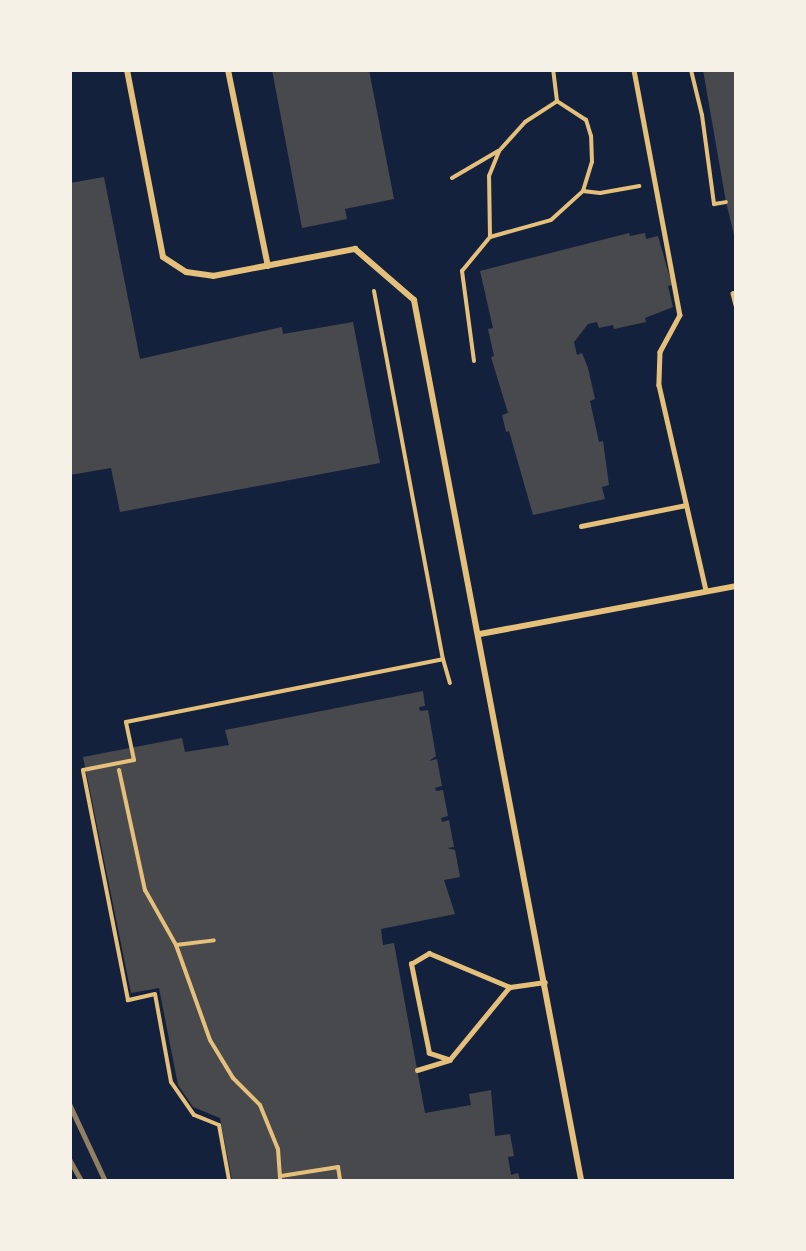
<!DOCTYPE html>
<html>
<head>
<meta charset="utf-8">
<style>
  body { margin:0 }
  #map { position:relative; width:806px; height:1251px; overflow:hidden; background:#14213d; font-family:Rubik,sans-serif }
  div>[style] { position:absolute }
  .building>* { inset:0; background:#48494c }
  .path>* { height:4px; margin:-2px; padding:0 2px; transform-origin:2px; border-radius:2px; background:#e5c07b }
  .service>* { height:4.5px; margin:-2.25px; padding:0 2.25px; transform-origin:2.25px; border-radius:2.25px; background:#e5c07b }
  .minor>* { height:6px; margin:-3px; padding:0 3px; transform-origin:3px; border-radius:3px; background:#e5c07b }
  .rail>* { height:4.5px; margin:-2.25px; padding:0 2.25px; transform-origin:2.25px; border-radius:2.25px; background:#918062 }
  span { translate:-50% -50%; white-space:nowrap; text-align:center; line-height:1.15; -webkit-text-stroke:5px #f6f1e7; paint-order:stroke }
  .frame { position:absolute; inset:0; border:72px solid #f6f1e7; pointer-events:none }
</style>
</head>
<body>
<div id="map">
  <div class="building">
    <i style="clip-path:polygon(272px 70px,369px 70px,394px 199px,345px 209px,347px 219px,302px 228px)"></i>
    <i style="clip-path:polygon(703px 70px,736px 70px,736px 243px,726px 202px)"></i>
    <i style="clip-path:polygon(104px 177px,140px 359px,282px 327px,283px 334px,353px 322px,380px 463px,120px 512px,111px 468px,70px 475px,70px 183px)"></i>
    <i style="clip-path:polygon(629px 233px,630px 236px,645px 233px,646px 239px,658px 236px,672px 285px,668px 286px,673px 307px,645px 318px,646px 322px,614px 329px,613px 325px,599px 328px,597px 322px,588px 324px,574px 342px,577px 355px,582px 353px,588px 368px,595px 399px,590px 401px,599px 442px,603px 441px,609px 485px,602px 487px,605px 499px,533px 515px,509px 431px,506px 432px,502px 415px,508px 413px,491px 357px,494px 356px,488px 329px,493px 328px,480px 271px)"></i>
    <i style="clip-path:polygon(423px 691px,425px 706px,419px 707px,420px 711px,428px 710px,436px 756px,429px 761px,437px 759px,442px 786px,435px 788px,436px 791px,443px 790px,448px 816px,441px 818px,442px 822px,449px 820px,454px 847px,447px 848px,455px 850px,460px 877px,444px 880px,455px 914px,381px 929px,383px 945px,394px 943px,425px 1113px,471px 1105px,469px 1094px,491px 1090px,495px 1136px,510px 1134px,514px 1156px,508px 1157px,511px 1175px,518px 1173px,520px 1180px,232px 1180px,220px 1118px,193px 1107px,178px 1085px,159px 988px,131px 993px,83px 757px,182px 738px,185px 752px,229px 745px,225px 730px)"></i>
  </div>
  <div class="path">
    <i style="left:691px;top:70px;width:46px;rotate:76.3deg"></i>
    <i style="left:702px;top:115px;width:90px;rotate:82.3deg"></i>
    <i style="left:714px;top:204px;width:12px;rotate:-9deg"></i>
    <i style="left:452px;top:178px;width:53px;rotate:-30.4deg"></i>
    <i style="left:583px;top:191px;width:17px;rotate:7deg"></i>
    <i style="left:600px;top:193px;width:40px;rotate:-10deg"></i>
    <i style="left:490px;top:237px;width:63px;rotate:-15.6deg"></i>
    <i style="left:551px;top:220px;width:43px;rotate:-42.2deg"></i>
    <i style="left:583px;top:191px;width:30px;rotate:-73deg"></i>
    <i style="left:592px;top:162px;width:26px;rotate:-92deg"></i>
    <i style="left:591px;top:136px;width:17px;rotate:-107deg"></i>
    <i style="left:586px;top:120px;width:35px;rotate:-147deg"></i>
    <i style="left:374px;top:291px;width:374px;rotate:79.4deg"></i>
    <i style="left:474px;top:361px;width:91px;rotate:-97.6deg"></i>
    <i style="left:462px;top:271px;width:44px;rotate:-50.5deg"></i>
    <i style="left:490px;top:237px;width:61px;rotate:-90.9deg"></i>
    <i style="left:489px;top:176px;width:27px;rotate:-68deg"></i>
    <i style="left:499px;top:151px;width:39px;rotate:-48deg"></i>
    <i style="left:525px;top:122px;width:38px;rotate:-33deg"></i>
    <i style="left:557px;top:101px;width:31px;rotate:-97deg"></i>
    <i style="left:119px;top:770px;width:123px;rotate:77.8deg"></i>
    <i style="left:145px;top:890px;width:63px;rotate:60.6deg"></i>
    <i style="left:176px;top:945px;width:101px;rotate:70.3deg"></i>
    <i style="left:210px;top:1040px;width:44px;rotate:58.8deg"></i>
    <i style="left:233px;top:1078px;width:38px;rotate:45deg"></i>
    <i style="left:260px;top:1105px;width:48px;rotate:67.8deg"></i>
    <i style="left:278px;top:1149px;width:31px;rotate:86deg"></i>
    <i style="left:176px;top:945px;width:38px;rotate:-7deg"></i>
    <i style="left:281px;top:1176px;width:58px;rotate:-9deg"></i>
    <i style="left:338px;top:1167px;width:13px;rotate:81deg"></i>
    <i style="left:229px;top:1180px;width:56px;rotate:-100.3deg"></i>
    <i style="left:219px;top:1125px;width:27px;rotate:-158deg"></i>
    <i style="left:194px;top:1115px;width:40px;rotate:-124.9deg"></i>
    <i style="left:171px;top:1082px;width:89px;rotate:-100.3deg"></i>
    <i style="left:155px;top:994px;width:28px;rotate:167deg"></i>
    <i style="left:128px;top:1000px;width:234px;rotate:-101.1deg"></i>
    <i style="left:83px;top:770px;width:52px;rotate:-11.1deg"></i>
    <i style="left:134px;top:760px;width:39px;rotate:-102deg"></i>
    <i style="left:126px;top:722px;width:323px;rotate:-11.2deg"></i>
    <i style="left:443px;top:659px;width:25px;rotate:74deg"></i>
  </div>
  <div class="service">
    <i style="left:634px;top:70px;width:249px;rotate:79.4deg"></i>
    <i style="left:680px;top:315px;width:42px;rotate:118.4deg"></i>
    <i style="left:660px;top:352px;width:33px;rotate:92deg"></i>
    <i style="left:659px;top:385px;width:211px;rotate:77.1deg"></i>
    <i style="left:733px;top:293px;width:12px;rotate:76deg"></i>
    <i style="left:581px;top:526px;width:107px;rotate:-11.3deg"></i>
    <i style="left:429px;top:953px;width:88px;rotate:22.8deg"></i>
    <i style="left:510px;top:987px;width:94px;rotate:129.4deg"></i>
    <i style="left:450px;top:1060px;width:22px;rotate:-162deg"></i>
    <i style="left:429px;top:1053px;width:91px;rotate:-101.4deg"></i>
    <i style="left:411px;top:964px;width:21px;rotate:-31deg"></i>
    <i style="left:510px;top:987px;width:35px;rotate:-8deg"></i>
    <i style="left:417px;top:1070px;width:34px;rotate:-17deg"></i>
  </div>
  <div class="minor">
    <i style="left:127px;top:70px;width:190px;rotate:79.1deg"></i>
    <i style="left:163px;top:257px;width:27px;rotate:33deg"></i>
    <i style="left:186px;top:272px;width:27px;rotate:8deg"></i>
    <i style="left:213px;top:276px;width:145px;rotate:-10.8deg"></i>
    <i style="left:355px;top:249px;width:78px;rotate:40.8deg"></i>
    <i style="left:414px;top:300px;width:896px;rotate:79.25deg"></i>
    <i style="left:228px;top:70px;width:200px;rotate:78.5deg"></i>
    <i style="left:480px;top:634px;width:260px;rotate:-10.6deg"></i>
  </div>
  <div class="rail">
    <i style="left:70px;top:1105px;width:83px;rotate:65deg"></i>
    <i style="left:70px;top:1160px;width:23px;rotate:61deg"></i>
  </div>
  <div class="frame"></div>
</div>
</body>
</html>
